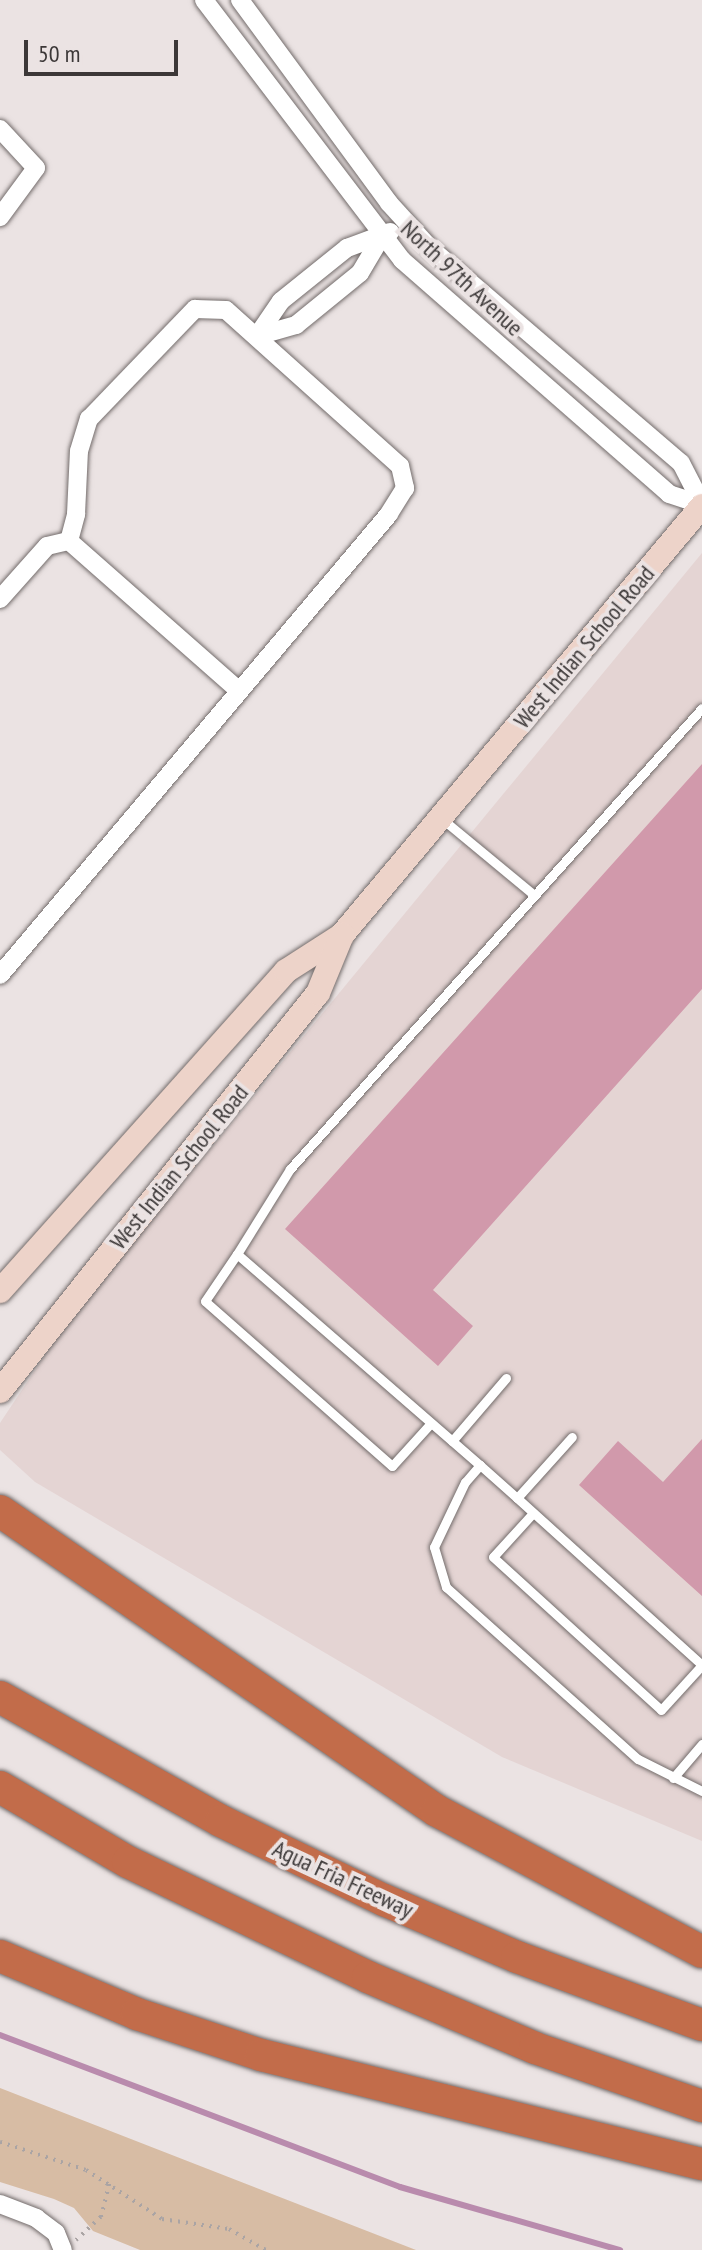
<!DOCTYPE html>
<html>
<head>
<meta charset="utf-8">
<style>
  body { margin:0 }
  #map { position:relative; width:702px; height:2250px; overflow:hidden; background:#ebe3e3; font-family:"PT Sans Narrow",sans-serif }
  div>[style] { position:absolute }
  .built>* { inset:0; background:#e4d4d3 }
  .green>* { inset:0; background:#d7bca4 }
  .stream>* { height:6px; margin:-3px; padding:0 3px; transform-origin:3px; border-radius:3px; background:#b98bad }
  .building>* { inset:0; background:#d199ab }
  .path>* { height:4px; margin-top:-2px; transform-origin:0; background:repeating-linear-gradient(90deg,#aaa4a4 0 2px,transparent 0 8px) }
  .roads { filter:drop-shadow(0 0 2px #736c6b) drop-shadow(0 0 2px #736c6b) }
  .service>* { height:9px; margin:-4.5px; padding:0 4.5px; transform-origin:4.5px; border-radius:4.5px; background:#fff }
  .minor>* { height:18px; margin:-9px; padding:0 9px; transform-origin:9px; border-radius:9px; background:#fff }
  .secondary>* { height:24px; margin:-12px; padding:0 12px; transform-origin:12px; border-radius:12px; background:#edd3c9 }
  .motorway>* { height:32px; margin:-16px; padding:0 16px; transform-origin:16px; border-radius:16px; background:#c26c4a }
  span { translate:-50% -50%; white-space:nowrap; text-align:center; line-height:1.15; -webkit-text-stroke:8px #ebe3e3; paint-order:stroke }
  .street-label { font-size:24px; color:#3c3838 }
  .scale { position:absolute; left:24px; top:40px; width:154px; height:36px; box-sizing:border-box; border:4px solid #3c3838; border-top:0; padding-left:10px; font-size:24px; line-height:28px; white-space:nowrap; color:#3c3838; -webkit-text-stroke:6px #ebe3e3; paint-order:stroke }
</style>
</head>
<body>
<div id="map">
  <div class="built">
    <i style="clip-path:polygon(702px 553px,702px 1841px,502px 1757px,35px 1482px,0 1450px,0 1423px,63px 1328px)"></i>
  </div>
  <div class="green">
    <i style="clip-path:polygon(0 2088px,416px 2250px,417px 2250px,140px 2250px,93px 2231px,74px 2208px,54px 2199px,0 2182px)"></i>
  </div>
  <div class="stream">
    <i style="left:0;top:2035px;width:428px;rotate:20.8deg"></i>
    <i style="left:400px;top:2187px;width:229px;rotate:16deg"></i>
  </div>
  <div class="building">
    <i style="clip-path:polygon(702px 764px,702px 989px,433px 1290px,473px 1326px,438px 1366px,285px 1229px)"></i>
    <i style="clip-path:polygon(702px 1439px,702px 1596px,579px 1485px,618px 1441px,663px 1482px)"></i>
  </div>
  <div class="path">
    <i style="left:0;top:2142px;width:90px;rotate:18deg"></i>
    <i style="left:86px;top:2170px;width:90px;rotate:32.8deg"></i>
    <i style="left:162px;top:2219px;width:68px;rotate:8.5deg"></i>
    <i style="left:229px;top:2229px;width:43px;rotate:29.6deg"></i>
    <i style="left:76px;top:2240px;width:34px;rotate:-43deg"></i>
    <i style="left:101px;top:2217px;width:36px;rotate:-76deg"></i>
  </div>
  <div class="roads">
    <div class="service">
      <i style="left:441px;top:818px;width:121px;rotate:39.6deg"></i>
      <i style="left:237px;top:1254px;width:100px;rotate:-58.1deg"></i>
      <i style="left:290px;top:1169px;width:618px;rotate:-48.21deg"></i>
      <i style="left:431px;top:1423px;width:58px;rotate:132.2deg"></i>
      <i style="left:392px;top:1466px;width:249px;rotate:-138.6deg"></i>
      <i style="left:205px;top:1301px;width:57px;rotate:-55.8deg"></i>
      <i style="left:237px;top:1254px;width:322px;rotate:41deg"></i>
      <i style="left:452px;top:1441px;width:83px;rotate:-49.4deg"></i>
      <i style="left:517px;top:1498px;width:82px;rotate:-48deg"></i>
      <i style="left:533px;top:1513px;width:59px;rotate:132.3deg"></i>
      <i style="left:493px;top:1557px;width:227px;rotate:42.3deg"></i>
      <i style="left:661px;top:1710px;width:61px;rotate:-47.7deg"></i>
      <i style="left:702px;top:1665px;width:249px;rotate:-137.9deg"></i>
      <i style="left:517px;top:1498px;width:50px;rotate:-138.3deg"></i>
      <i style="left:480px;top:1465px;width:23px;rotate:131deg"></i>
      <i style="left:465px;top:1482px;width:72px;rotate:115.5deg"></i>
      <i style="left:434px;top:1547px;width:42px;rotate:73.3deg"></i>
      <i style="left:446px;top:1587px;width:258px;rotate:41.9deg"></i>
      <i style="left:638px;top:1759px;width:72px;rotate:26.6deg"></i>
      <i style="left:673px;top:1778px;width:45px;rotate:-49.5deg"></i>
    </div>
    <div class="minor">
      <i style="left:204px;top:0;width:327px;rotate:52.7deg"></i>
      <i style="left:402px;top:260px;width:355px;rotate:41.2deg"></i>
      <i style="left:669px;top:494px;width:35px;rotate:18deg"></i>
      <i style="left:240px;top:0;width:252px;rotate:53.7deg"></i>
      <i style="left:389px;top:203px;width:61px;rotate:47.7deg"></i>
      <i style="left:430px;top:248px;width:330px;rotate:40.6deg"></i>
      <i style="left:681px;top:463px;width:46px;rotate:62.9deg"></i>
      <i style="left:0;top:129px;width:53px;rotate:47.3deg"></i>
      <i style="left:36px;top:168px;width:61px;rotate:126.3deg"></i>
      <i style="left:257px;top:336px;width:42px;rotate:-55.6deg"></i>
      <i style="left:281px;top:301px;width:85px;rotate:-38.8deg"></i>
      <i style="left:347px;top:248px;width:46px;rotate:-20.4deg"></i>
      <i style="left:257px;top:336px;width:41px;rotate:-15.8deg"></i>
      <i style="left:296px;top:325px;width:82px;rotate:-39.1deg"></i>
      <i style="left:360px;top:273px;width:43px;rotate:-59.3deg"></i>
      <i style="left:69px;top:541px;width:227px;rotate:41.4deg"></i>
      <i style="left:0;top:599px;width:71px;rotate:-48.4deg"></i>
      <i style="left:47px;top:546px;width:23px;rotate:-13deg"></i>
      <i style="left:69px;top:541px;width:28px;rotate:-75deg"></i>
      <i style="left:76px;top:514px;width:63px;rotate:-87.3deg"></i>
      <i style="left:79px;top:451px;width:34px;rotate:-73deg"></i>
      <i style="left:89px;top:419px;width:153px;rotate:-46.1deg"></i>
      <i style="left:195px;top:309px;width:31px;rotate:2deg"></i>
      <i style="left:226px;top:310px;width:234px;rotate:41.9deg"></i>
      <i style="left:400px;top:466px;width:23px;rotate:77deg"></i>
      <i style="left:405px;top:488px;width:31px;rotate:122deg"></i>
      <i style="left:389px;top:514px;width:603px;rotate:130.16deg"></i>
      <i style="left:0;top:2204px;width:39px;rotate:21deg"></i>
      <i style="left:36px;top:2218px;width:25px;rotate:37deg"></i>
      <i style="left:56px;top:2233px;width:18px;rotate:68deg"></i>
    </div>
    <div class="secondary">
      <i style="left:0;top:1291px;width:429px;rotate:-48.2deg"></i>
      <i style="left:286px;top:971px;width:67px;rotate:-32.7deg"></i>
      <i style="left:342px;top:935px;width:560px;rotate:-50deg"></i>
      <i style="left:0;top:1391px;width:509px;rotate:-51.38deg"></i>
      <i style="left:318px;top:993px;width:63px;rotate:-67.5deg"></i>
    </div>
    <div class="motorway">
      <i style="left:0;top:1511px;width:530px;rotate:34.47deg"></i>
      <i style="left:437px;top:1811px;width:300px;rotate:28deg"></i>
      <i style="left:0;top:1697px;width:253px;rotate:29.3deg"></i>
      <i style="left:221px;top:1821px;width:181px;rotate:25.9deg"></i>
      <i style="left:384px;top:1900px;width:145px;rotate:23.2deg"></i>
      <i style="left:517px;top:1957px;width:197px;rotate:20.2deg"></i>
      <i style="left:0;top:1787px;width:148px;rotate:30.4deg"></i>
      <i style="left:128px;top:1862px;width:266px;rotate:25.6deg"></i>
      <i style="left:368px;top:1977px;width:181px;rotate:23deg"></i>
      <i style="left:535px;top:2048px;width:177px;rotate:19.2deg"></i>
      <i style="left:0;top:1956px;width:149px;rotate:22.9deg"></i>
      <i style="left:137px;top:2014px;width:131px;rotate:18.3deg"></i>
      <i style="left:261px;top:2055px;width:454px;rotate:13.9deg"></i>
    </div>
  </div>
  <div class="street-label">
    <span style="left:462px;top:278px;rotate:43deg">North 97th Avenue</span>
    <span style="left:584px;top:647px;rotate:-50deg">West Indian School Road</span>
    <span style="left:179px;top:1167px;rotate:-51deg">West Indian School Road</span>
    <span style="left:343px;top:1879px;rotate:25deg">Agua Fria Freeway</span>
  </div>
  <div class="scale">50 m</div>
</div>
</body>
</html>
